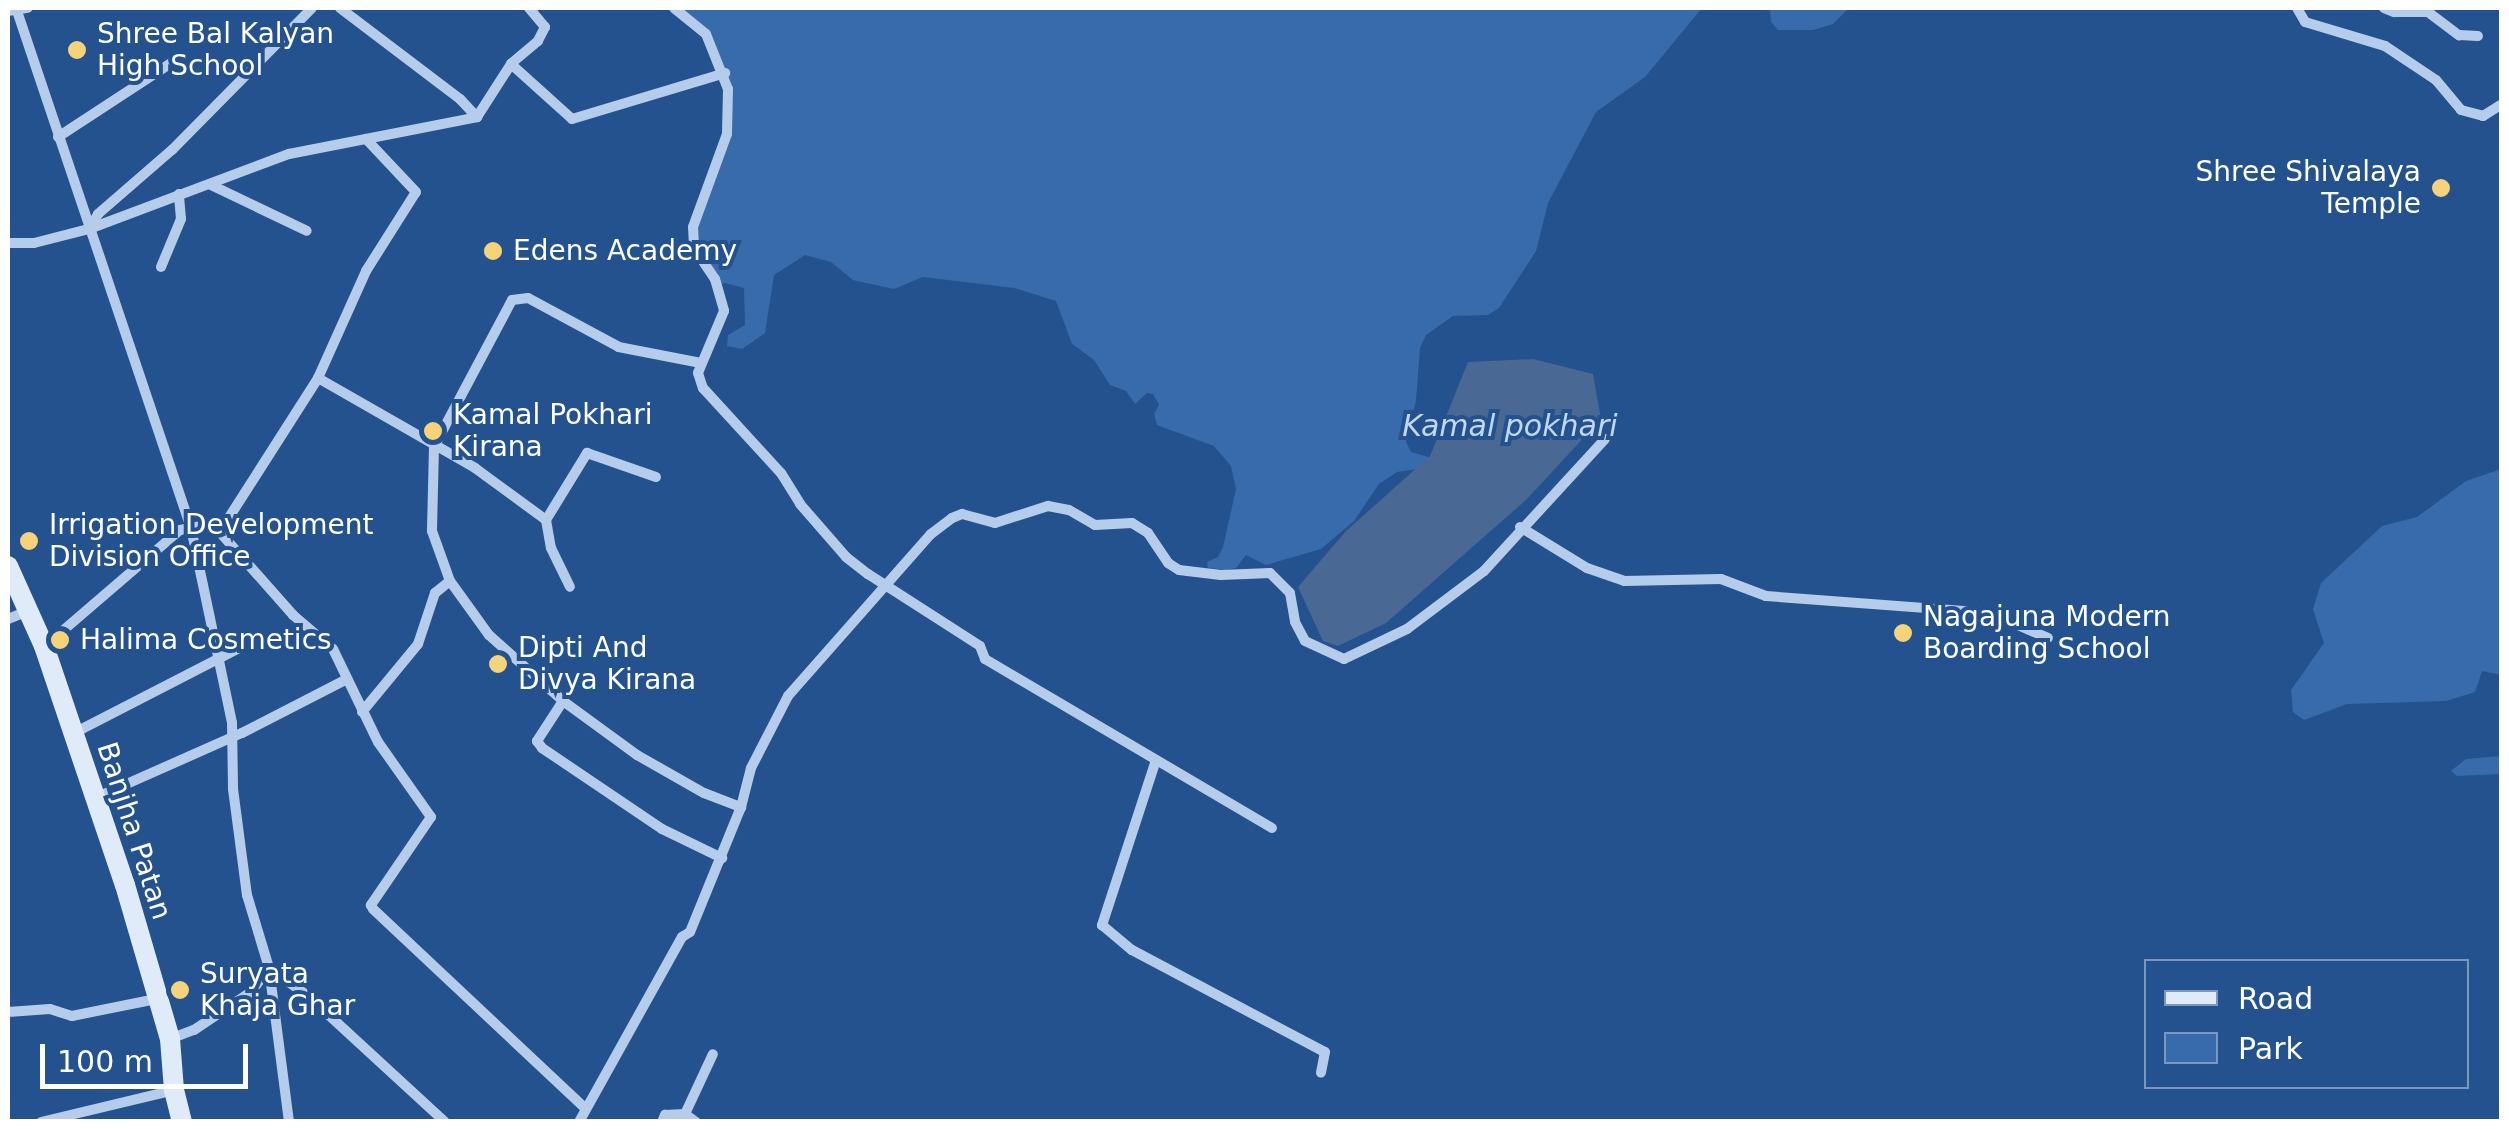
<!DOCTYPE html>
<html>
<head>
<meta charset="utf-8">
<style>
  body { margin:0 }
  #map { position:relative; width:2509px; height:1129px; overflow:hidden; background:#24528f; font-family:"DejaVu Sans",sans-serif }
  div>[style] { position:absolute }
  .green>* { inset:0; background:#386bac }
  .water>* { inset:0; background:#496894 }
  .minor>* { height:10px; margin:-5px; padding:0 5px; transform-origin:5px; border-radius:5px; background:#b5cdeb }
  .secondary>* { height:20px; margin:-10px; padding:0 10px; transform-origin:10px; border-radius:10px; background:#e0ebf9 }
  .dots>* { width:28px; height:28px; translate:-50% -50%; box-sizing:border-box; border:5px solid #24528f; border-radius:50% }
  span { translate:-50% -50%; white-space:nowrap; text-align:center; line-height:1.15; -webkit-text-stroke:8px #24528f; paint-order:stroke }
  .poi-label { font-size:28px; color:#fff }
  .left { translate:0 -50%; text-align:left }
  .right { translate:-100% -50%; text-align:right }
  .street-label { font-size:28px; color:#fff }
  .water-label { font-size:30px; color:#c1d7f2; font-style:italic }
  .frame { position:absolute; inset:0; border:10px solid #fff; pointer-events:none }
  .legend { position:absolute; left:2144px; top:959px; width:325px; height:130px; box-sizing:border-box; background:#24528f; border:2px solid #7c97bc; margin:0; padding:12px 18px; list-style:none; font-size:30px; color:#fff }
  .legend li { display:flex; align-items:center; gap:20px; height:50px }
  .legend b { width:50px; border:2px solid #7c97bc }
  .scale { position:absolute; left:40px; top:1044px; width:208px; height:45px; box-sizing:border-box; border:5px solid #fff; border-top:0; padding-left:12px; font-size:30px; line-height:35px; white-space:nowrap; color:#fff; -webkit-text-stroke:8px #24528f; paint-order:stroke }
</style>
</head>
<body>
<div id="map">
  <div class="green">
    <i style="clip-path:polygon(680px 8px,1702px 8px,1645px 77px,1596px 112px,1548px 203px,1536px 251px,1499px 308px,1488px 315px,1453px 316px,1426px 335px,1420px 348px,1416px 400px,1406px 442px,1411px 452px,1432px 458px,1424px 468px,1397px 472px,1379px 484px,1354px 521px,1321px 549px,1266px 565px,1246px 555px,1236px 568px,1226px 570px,1208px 568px,1207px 562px,1218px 557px,1223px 547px,1236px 489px,1231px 466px,1214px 446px,1157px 425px,1154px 414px,1159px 405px,1153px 394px,1147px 393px,1135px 404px,1126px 391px,1110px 385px,1094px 360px,1072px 344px,1056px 301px,1014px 288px,923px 277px,894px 289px,853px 280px,831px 262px,805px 255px,774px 275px,765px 333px,742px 349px,727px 346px,728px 335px,745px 325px,744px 288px,725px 283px,718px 286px,695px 234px,731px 121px,732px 85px,713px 38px)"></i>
    <i style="clip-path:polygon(1770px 8px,1849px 8px,1833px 24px,1813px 30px,1778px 30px,1771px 22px)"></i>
    <i style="clip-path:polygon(2501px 469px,2501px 675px,2482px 671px,2475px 692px,2446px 701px,2347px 704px,2304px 720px,2293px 712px,2291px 690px,2324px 643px,2313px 609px,2321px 583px,2382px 526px,2417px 517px,2466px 481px)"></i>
    <i style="clip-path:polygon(2501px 756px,2501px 774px,2457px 776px,2451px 771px,2466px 759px)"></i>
  </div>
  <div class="water">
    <i style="clip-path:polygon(1533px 359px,1593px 374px,1601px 419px,1527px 499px,1386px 623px,1338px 646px,1323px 641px,1298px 587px,1346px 531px,1430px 456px,1468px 362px)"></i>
  </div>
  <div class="minor">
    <i style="left:340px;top:8px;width:151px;rotate:37.2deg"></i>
    <i style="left:460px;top:99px;width:25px;rotate:47deg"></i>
    <i style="left:529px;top:8px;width:25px;rotate:50deg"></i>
    <i style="left:545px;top:27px;width:16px;rotate:117deg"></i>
    <i style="left:538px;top:41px;width:35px;rotate:140deg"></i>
    <i style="left:511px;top:64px;width:82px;rotate:42deg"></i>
    <i style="left:572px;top:119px;width:160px;rotate:-16.7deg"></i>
    <i style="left:674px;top:8px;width:41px;rotate:39.1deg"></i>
    <i style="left:706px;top:34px;width:59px;rotate:68.2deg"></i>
    <i style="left:728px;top:89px;width:45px;rotate:91.3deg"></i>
    <i style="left:727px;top:134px;width:99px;rotate:110.1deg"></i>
    <i style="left:693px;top:227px;width:21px;rotate:87deg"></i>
    <i style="left:694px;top:248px;width:37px;rotate:56deg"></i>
    <i style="left:715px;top:279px;width:33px;rotate:74deg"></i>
    <i style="left:724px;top:311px;width:67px;rotate:112.8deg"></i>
    <i style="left:698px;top:373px;width:16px;rotate:72deg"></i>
    <i style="left:703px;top:388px;width:115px;rotate:47.5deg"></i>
    <i style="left:781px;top:473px;width:36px;rotate:58deg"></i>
    <i style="left:800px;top:504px;width:70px;rotate:49deg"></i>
    <i style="left:846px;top:557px;width:28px;rotate:38deg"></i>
    <i style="left:868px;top:574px;width:133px;rotate:32.7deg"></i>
    <i style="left:980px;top:646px;width:14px;rotate:69deg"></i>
    <i style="left:985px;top:659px;width:333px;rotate:30.5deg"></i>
    <i style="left:2297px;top:8px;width:16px;rotate:60deg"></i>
    <i style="left:2305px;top:22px;width:84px;rotate:16.7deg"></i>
    <i style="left:2385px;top:46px;width:61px;rotate:33.7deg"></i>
    <i style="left:2436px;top:80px;width:39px;rotate:50deg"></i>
    <i style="left:2461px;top:110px;width:23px;rotate:15deg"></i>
    <i style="left:2483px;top:116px;width:22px;rotate:-32deg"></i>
    <i style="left:2384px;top:8px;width:11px;rotate:22deg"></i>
    <i style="left:2394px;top:12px;width:34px"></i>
    <i style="left:2428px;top:12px;width:39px;rotate:37deg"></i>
    <i style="left:2459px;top:35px;width:19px;rotate:3deg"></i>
    <i style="left:8px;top:11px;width:20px;rotate:-9deg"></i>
    <i style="left:17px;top:11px;width:545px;rotate:71.4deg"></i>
    <i style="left:191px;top:528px;width:199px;rotate:78.1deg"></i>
    <i style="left:232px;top:723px;width:66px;rotate:89.1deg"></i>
    <i style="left:233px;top:789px;width:107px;rotate:82.5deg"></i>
    <i style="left:247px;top:895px;width:76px;rotate:73.2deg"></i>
    <i style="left:269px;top:968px;width:155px;rotate:82.6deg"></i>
    <i style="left:58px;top:137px;width:142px;rotate:-33.2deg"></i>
    <i style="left:211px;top:185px;width:106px;rotate:25.6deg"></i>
    <i style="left:90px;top:228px;width:16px;rotate:-60deg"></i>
    <i style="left:98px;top:214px;width:98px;rotate:-40.9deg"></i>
    <i style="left:172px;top:150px;width:199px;rotate:-45.4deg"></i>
    <i style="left:8px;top:243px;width:26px"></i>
    <i style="left:34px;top:243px;width:57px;rotate:-14.3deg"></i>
    <i style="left:89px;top:229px;width:214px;rotate:-20.6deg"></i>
    <i style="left:289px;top:154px;width:192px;rotate:-11.1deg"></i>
    <i style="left:477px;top:117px;width:63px;rotate:-57.3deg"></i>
    <i style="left:161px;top:267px;width:52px;rotate:-67.4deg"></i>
    <i style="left:181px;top:219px;width:25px;rotate:-95deg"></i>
    <i style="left:701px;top:363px;width:84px;rotate:-169deg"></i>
    <i style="left:619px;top:347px;width:103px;rotate:-151.7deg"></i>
    <i style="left:528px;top:298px;width:16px;rotate:173deg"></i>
    <i style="left:512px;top:300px;width:166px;rotate:118deg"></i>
    <i style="left:434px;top:447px;width:84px;rotate:91.4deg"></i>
    <i style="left:432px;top:531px;width:53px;rotate:70.2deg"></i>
    <i style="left:450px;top:581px;width:67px;rotate:54.2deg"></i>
    <i style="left:489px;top:635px;width:99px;rotate:41.7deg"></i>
    <i style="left:563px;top:701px;width:92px;rotate:36.1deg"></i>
    <i style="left:637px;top:755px;width:77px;rotate:29.6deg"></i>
    <i style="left:704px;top:793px;width:40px;rotate:21deg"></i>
    <i style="left:318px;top:378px;width:181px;rotate:29.8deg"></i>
    <i style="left:475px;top:468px;width:88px;rotate:36.2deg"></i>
    <i style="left:546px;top:520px;width:28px;rotate:80deg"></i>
    <i style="left:551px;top:548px;width:43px;rotate:64deg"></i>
    <i style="left:546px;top:520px;width:79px;rotate:-58.5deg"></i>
    <i style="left:587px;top:453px;width:73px;rotate:19.2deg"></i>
    <i style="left:1520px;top:527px;width:79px;rotate:31.5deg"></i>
    <i style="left:1587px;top:568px;width:39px;rotate:19deg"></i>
    <i style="left:1624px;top:581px;width:97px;rotate:-1.2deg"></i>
    <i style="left:1721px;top:579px;width:48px;rotate:20.7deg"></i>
    <i style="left:1766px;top:596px;width:225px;rotate:4.3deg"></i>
    <i style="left:1990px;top:613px;width:63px;rotate:23.3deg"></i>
    <i style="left:217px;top:529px;width:115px;rotate:48.5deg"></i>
    <i style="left:293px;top:615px;width:52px;rotate:40.4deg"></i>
    <i style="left:333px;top:649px;width:103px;rotate:64.2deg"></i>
    <i style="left:378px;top:742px;width:92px;rotate:54.8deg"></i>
    <i style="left:431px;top:817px;width:107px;rotate:124.3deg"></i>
    <i style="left:371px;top:905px;width:4px;rotate:63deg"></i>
    <i style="left:373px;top:909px;width:292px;rotate:43.2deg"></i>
    <i style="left:8px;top:619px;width:22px;rotate:-22deg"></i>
    <i style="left:45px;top:646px;width:178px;rotate:-40.7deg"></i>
    <i style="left:180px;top:530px;width:26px;rotate:-11deg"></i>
    <i style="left:206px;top:525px;width:12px;rotate:20deg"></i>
    <i style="left:217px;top:529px;width:15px;rotate:-42deg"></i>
    <i style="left:228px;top:519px;width:167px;rotate:-57.4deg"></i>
    <i style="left:318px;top:378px;width:117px;rotate:-65.8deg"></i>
    <i style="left:366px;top:271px;width:93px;rotate:-57.7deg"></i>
    <i style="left:416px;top:192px;width:73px;rotate:-133.3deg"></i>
    <i style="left:563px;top:701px;width:48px;rotate:123deg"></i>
    <i style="left:537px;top:741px;width:9px;rotate:54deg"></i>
    <i style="left:542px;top:748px;width:145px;rotate:34deg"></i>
    <i style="left:662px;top:829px;width:67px;rotate:25.8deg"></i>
    <i style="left:362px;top:712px;width:88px;rotate:-50.5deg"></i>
    <i style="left:418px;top:644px;width:54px;rotate:-71.6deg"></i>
    <i style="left:435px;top:593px;width:19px;rotate:-39deg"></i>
    <i style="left:74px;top:733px;width:210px;rotate:-27.2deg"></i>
    <i style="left:1156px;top:760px;width:174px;rotate:108.1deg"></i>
    <i style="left:1102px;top:925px;width:39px;rotate:40deg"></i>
    <i style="left:1132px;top:950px;width:218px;rotate:27.9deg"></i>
    <i style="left:1325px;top:1052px;width:21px;rotate:101deg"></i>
    <i style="left:95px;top:798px;width:161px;rotate:-23.9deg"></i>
    <i style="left:242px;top:733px;width:116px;rotate:-27.2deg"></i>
    <i style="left:8px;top:1012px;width:42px;rotate:-4.1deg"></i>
    <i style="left:50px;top:1009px;width:23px;rotate:18deg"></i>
    <i style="left:72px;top:1016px;width:86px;rotate:-11.4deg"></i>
    <i style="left:170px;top:1039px;width:26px;rotate:-21deg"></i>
    <i style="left:194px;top:1030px;width:69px;rotate:-33.7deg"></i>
    <i style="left:251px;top:992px;width:30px;rotate:-53deg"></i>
    <i style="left:269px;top:968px;width:48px;rotate:35.7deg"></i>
    <i style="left:308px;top:996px;width:186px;rotate:42.6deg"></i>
    <i style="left:685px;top:1114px;width:66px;rotate:-65deg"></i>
    <i style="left:41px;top:1122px;width:137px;rotate:-13.5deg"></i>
    <i style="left:579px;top:1122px;width:212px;rotate:-60.9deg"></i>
    <i style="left:682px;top:937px;width:9px;rotate:-32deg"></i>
    <i style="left:690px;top:932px;width:135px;rotate:-67.8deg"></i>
    <i style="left:741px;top:807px;width:40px;rotate:-75.6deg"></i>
    <i style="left:751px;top:768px;width:81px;rotate:-62.8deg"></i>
    <i style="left:788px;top:696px;width:216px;rotate:-48.6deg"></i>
    <i style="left:931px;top:534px;width:26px;rotate:-37deg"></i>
    <i style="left:952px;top:518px;width:11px;rotate:-22deg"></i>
    <i style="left:962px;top:514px;width:34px;rotate:15deg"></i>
    <i style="left:995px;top:523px;width:56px;rotate:-17.8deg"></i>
    <i style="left:1048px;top:506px;width:21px;rotate:11deg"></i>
    <i style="left:1069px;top:510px;width:30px;rotate:30deg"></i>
    <i style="left:1095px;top:525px;width:37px;rotate:-3deg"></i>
    <i style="left:1132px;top:523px;width:19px;rotate:32deg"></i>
    <i style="left:1148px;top:533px;width:36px;rotate:56deg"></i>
    <i style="left:1168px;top:563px;width:13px;rotate:32deg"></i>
    <i style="left:1179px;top:570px;width:42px;rotate:6.8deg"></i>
    <i style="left:1221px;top:575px;width:49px;rotate:-2.3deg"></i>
    <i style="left:1270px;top:573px;width:28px;rotate:45deg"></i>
    <i style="left:1290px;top:593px;width:29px;rotate:80deg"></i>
    <i style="left:1295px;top:622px;width:21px;rotate:62deg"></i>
    <i style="left:1305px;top:641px;width:43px;rotate:24.8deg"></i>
    <i style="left:1344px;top:659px;width:70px;rotate:-25.5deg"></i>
    <i style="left:1407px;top:629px;width:96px;rotate:-37deg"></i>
    <i style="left:1484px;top:571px;width:179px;rotate:-47.5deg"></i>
    <i style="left:662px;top:1122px;width:8px;rotate:-67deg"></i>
    <i style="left:665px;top:1115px;width:20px;rotate:-3deg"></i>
    <i style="left:685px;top:1114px;width:14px;rotate:36deg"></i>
  </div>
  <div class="secondary">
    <i style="left:8px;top:566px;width:88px;rotate:65.8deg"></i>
    <i style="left:44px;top:646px;width:252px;rotate:71.3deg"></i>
    <i style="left:125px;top:885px;width:160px;rotate:73.7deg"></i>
    <i style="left:170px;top:1039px;width:51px;rotate:85.5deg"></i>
    <i style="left:174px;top:1090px;width:33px;rotate:76deg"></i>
  </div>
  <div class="dots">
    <i style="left:77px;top:50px;background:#f6d378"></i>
    <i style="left:2441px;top:188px;background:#f6d378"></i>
    <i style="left:493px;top:251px;background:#f6d378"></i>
    <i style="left:433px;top:431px;background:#f6d378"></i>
    <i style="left:29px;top:541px;background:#f6d378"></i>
    <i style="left:1903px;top:633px;background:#f6d378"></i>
    <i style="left:60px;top:640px;background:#f6d378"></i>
    <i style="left:498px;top:664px;background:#f6d378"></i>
    <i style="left:180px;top:990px;background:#f6d378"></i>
  </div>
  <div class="poi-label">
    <span class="left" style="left:97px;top:50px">Shree Bal Kalyan<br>High School</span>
    <span class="right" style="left:2421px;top:188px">Shree Shivalaya<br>Temple</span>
    <span class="left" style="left:513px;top:251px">Edens Academy</span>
    <span class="left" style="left:453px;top:431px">Kamal Pokhari<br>Kirana</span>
    <span class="left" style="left:49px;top:541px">Irrigation Development<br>Division Office</span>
    <span class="left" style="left:1923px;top:633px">Nagajuna Modern<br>Boarding School</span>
    <span class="left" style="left:80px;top:640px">Halima Cosmetics</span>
    <span class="left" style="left:518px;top:664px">Dipti And<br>Divya Kirana</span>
    <span class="left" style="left:200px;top:990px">Suryata<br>Khaja Ghar</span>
  </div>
  <div class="street-label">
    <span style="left:134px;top:831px;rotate:72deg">Banjha Patan</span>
  </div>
  <div class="water-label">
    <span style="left:1510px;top:426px">Kamal pokhari</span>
  </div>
  <div class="frame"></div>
  <ul class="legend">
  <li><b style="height:12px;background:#e0ebf9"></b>Road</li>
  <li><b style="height:28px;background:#386bac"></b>Park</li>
  </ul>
  <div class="scale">100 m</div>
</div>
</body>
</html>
